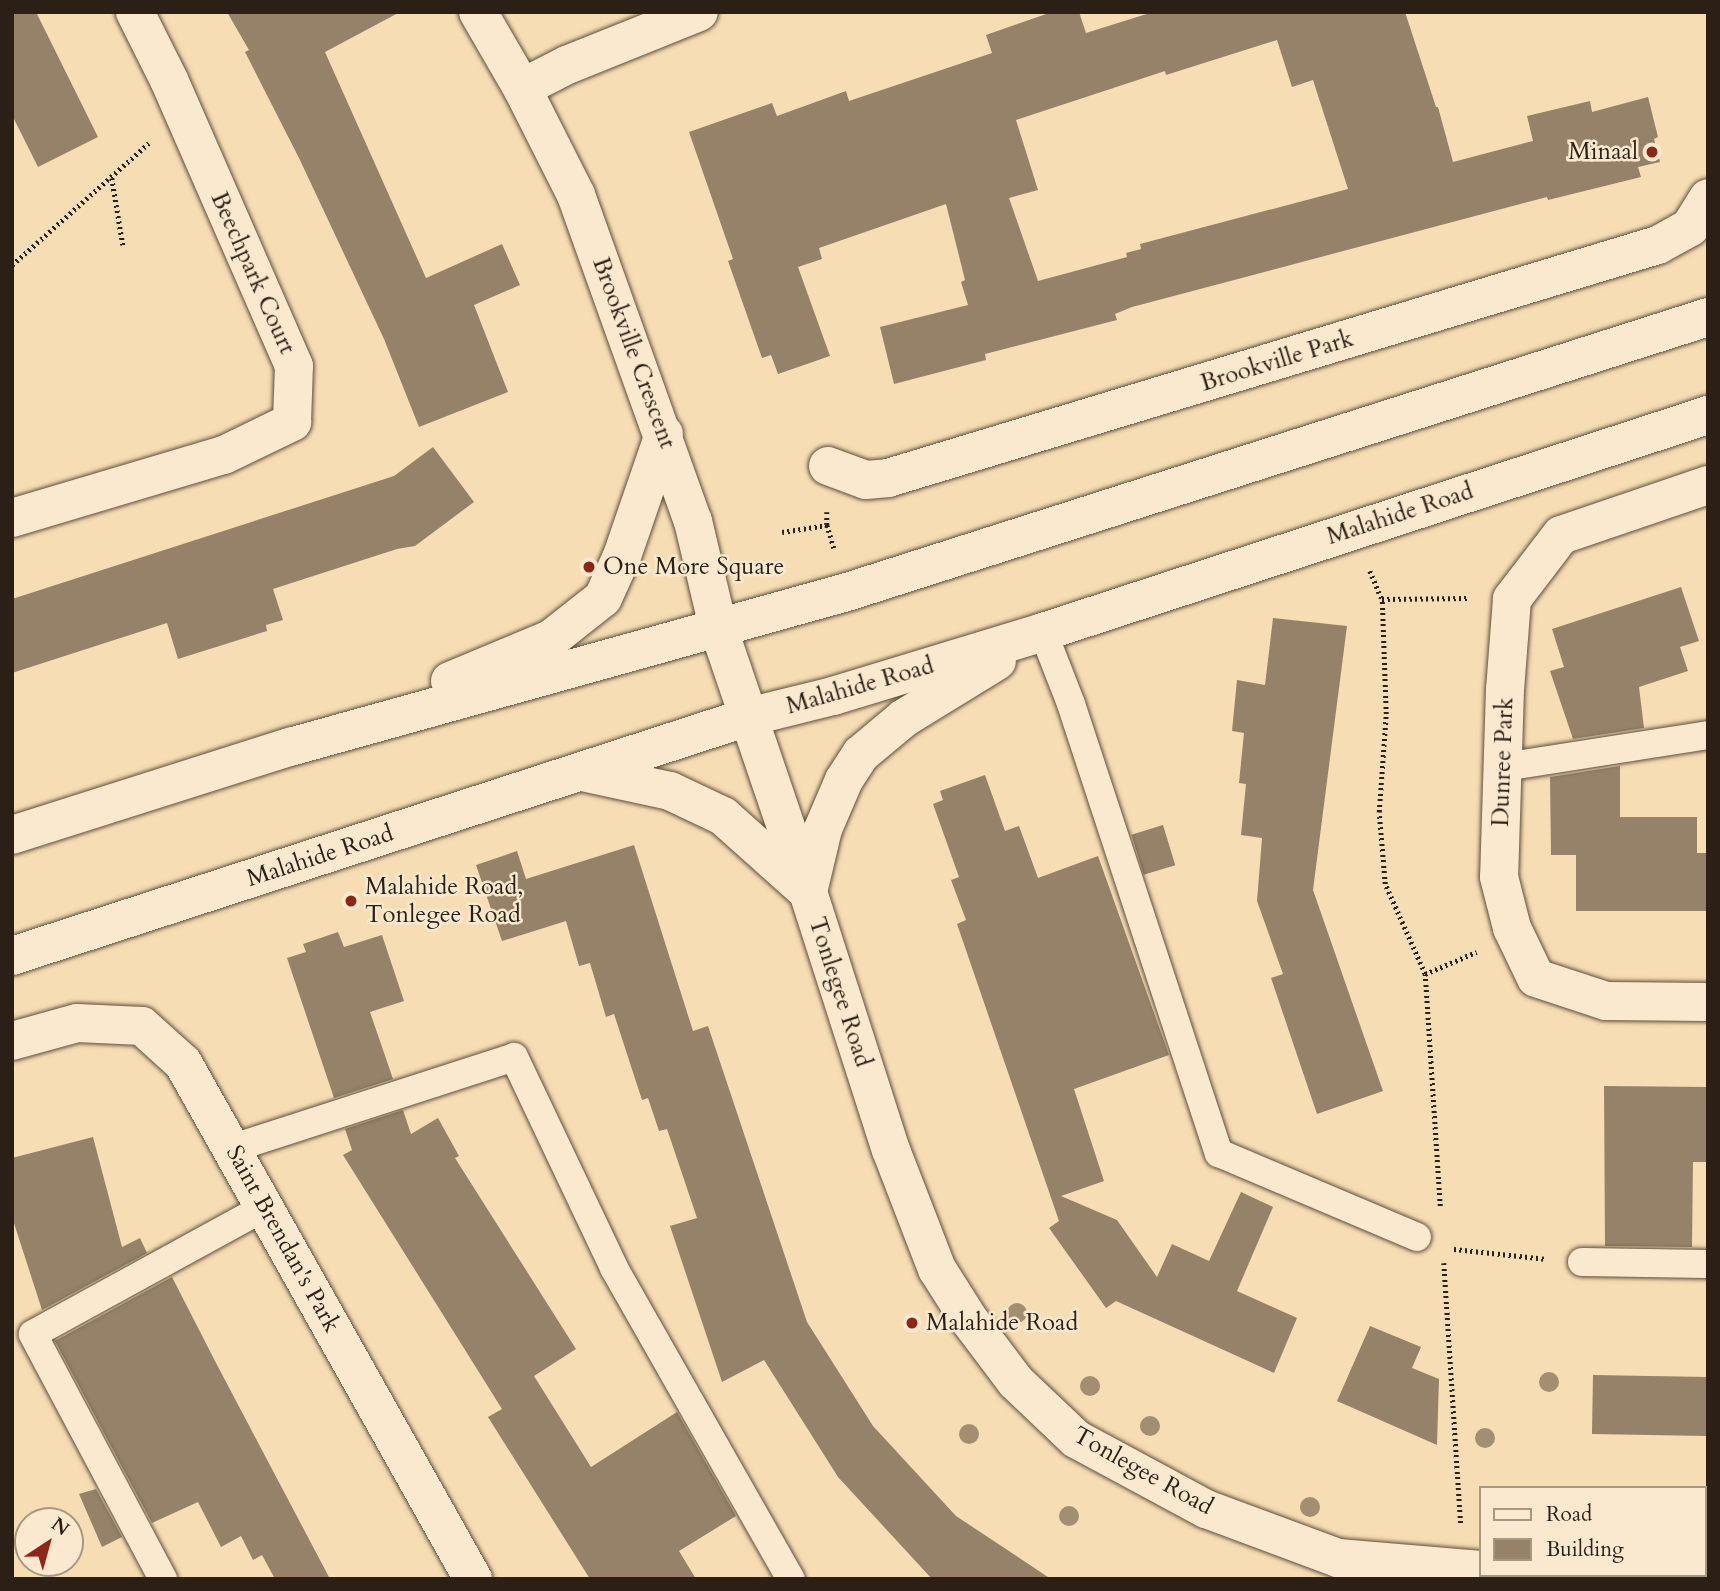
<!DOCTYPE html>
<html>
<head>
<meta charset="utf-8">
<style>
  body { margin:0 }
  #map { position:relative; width:1720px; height:1591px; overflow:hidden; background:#f7ddb3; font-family:Cardo,serif }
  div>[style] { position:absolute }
  .building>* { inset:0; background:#958268; transform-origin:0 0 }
  .path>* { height:4.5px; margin-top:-2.25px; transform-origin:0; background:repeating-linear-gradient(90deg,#2b1f16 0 2px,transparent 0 5.5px) }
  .roads { filter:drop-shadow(0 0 2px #5e4e3d) drop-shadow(0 0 2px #5e4e3d) }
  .lane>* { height:28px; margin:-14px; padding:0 14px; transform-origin:14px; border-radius:14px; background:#fae9ce }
  .street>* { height:38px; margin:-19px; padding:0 19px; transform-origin:19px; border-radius:19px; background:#fae9ce }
  .secondary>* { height:38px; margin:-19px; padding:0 19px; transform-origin:19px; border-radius:19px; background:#fae9ce }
  .trees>* { width:20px; height:20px; margin:-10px; border-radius:50%; background:#a38e72 }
  .dots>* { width:19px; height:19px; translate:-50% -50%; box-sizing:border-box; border:4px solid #fae9ce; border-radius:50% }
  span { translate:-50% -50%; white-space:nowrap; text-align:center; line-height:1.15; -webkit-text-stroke:5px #fae9ce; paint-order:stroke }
  .poi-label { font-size:24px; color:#2b1f16 }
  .right { translate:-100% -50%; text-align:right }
  .left { translate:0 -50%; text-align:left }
  .street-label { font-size:24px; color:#2b1f16 }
  .frame { position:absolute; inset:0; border:14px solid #2b1f16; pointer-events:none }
  .legend { position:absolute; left:1479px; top:1486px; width:228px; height:91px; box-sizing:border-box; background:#fae9ce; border:2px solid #a79884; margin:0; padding:9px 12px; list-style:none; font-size:21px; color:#2b1f16 }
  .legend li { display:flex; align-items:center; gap:14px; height:35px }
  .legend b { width:35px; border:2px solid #a79884 }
  .north { position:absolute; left:14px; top:1507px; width:70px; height:70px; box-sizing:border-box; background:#fae9ce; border:2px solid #a79884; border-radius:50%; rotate:36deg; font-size:19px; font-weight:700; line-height:28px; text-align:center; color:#2b1f16 }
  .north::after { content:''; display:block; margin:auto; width:24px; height:32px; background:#8f2418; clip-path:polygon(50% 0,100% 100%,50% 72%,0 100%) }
</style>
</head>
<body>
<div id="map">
  <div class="building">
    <i style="clip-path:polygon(12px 12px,36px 12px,98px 137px,38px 167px,12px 115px)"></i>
    <i style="clip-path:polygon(227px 12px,400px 12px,325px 52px,426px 278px,502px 244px,520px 285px,474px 305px,508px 392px,419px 427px,384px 339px,299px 158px,245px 52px,249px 50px)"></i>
    <i style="clip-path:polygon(evenodd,1052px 12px,1079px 12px,1086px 33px,1153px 12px,1405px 12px,1436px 107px,1438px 107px,1453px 162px,1533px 141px,1527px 116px,1590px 101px,1592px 112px,1648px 97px,1658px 137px,1654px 139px,1660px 162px,1638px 167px,1641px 177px,1548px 200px,1547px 197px,1132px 307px,1115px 314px,1117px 320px,985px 354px,986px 360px,894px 384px,880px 327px,968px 305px,961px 282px,965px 280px,946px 204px,819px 248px,822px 259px,798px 267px,830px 356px,778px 374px,771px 355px,762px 358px,728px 261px,733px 259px,689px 132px,772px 103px,777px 116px,846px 91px,849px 101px,992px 53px,986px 35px,1052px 12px,1277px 40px,1292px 87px,1313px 80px,1348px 189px,1140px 244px,1141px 249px,1126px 253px,1127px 257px,1038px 281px,1009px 198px,1038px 190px,1016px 120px,1165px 71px,1166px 75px,1277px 40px)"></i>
    <i style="clip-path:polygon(433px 447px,474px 502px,415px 546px,397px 549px,273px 589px,283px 620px,266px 625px,267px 631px,178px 659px,167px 623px,12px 673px,12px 599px,394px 476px)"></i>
    <i style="clip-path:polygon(1681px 587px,1699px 641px,1680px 647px,1688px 671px,1639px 687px,1644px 728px,1573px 739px,1550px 671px,1564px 667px,1552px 629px)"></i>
    <i style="clip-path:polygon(1273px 618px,1347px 626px,1313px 890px,1383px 1091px,1317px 1114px,1271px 978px,1283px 974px,1257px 901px,1262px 838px,1241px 835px,1246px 784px,1239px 783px,1244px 733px,1232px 731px,1237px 680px,1265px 685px)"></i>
    <i style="clip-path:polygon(1620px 766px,1620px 817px,1697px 817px,1697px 853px,1708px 853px,1708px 911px,1576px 911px,1576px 855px,1551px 855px,1550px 777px)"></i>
    <i style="clip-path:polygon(985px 775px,1005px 831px,1019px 826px,1038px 878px,1098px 856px,1169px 1055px,1074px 1089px,1104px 1181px,1061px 1196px,1117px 1220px,1157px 1277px,1172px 1244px,1209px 1261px,1241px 1192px,1273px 1207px,1237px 1291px,1297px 1318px,1274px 1373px,1116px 1301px,1106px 1308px,1049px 1228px,1059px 1221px,957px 924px,966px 920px,951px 880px,959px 877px,933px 804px,943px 800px,940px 791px)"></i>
    <i style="left:1163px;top:825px;width:42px;height:33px;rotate:73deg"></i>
    <i style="clip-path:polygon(634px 845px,693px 1031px,708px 1026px,807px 1322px,873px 1426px,956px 1516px,1051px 1579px,932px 1579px,838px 1477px,764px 1360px,722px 1382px,670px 1226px,697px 1218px,667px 1129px,659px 1131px,648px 1098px,642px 1100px,614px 1014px,606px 1017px,590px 963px,579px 966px,566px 921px,502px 941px,476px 865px,517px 851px,526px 879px)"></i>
    <i style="clip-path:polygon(338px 932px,344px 947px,382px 935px,404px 1001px,370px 1012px,393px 1079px,334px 1098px,287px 958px,306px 952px,303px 944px)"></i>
    <i style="clip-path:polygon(1604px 1086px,1708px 1087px,1708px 1162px,1693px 1162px,1692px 1247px,1605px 1246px)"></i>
    <i style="clip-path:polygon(403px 1110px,411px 1134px,438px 1118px,459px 1156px,455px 1158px,576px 1349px,534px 1376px,591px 1467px,677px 1412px,736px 1516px,679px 1551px,696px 1579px,590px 1579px,488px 1417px,502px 1409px,343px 1155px,352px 1150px,345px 1129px)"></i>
    <i style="clip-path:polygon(93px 1137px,122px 1247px,140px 1238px,147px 1253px,42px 1310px,12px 1217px,12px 1158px)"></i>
    <i style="clip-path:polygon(172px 1277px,215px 1361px,330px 1579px,275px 1579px,262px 1555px,253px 1560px,241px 1536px,221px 1547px,198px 1502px,152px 1523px,55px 1341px)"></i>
    <i style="clip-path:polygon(1370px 1326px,1421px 1347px,1412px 1368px,1439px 1379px,1437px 1445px,1337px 1401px)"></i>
    <i style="left:1593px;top:1375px;width:115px;height:59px;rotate:1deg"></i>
    <i style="clip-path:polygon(96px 1489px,122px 1537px,102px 1547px,79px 1494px)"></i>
  </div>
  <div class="path">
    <i style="left:112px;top:178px;width:68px;rotate:80.7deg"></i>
    <i style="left:12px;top:265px;width:183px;rotate:-41.7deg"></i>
    <i style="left:827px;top:512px;width:13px;rotate:90deg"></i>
    <i style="left:827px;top:525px;width:24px;rotate:73deg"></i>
    <i style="left:782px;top:532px;width:46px;rotate:-8.8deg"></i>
    <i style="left:1370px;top:571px;width:30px;rotate:67deg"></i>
    <i style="left:1425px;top:974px;width:98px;rotate:-114deg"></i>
    <i style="left:1385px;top:884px;width:72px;rotate:-94.8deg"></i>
    <i style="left:1379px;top:812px;width:98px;rotate:-85.9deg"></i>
    <i style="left:1386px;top:714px;width:115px;rotate:-92deg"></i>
    <i style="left:1382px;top:599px;width:88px;rotate:-0.7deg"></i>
    <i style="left:1440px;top:1206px;width:232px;rotate:-93.7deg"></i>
    <i style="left:1425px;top:974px;width:56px;rotate:-23.3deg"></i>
    <i style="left:1454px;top:1249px;width:93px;rotate:6.2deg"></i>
    <i style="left:1444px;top:1263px;width:262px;rotate:86.3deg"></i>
  </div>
  <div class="roads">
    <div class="lane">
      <i style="left:1043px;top:632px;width:77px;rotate:68.7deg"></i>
      <i style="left:1071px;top:704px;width:473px;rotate:71.8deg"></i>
      <i style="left:1219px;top:1153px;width:215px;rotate:23deg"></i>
      <i style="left:1504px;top:767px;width:206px;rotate:-8.9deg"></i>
      <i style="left:233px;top:1148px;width:295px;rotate:-17.9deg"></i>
      <i style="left:514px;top:1057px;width:233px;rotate:64.6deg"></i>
      <i style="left:614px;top:1268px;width:358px;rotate:60.4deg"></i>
      <i style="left:1582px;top:1262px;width:126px;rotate:0.9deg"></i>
      <i style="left:1513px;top:1575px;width:4px;rotate:90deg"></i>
      <i style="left:163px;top:1579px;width:277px;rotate:-118deg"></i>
      <i style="left:33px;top:1334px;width:264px;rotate:-28.7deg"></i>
    </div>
    <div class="street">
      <i style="left:522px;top:88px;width:51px;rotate:-27.1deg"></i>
      <i style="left:567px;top:65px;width:142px;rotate:-21.9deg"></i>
      <i style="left:828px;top:466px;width:40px;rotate:20.2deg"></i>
      <i style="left:866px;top:480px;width:22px;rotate:-5deg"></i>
      <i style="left:888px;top:478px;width:804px;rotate:-16.84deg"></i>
      <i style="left:1658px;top:245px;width:37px;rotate:-29deg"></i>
      <i style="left:1690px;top:227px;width:34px;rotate:-58deg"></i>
      <i style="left:1708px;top:485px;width:155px;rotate:161.2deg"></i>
      <i style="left:1561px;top:535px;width:81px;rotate:127.4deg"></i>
      <i style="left:1512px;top:599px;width:90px;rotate:94.4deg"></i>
      <i style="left:1505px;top:689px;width:188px;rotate:91.8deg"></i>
      <i style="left:1499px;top:877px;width:53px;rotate:75.7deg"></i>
      <i style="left:1512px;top:928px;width:55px;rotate:64.4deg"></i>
      <i style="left:1536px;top:978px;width:74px;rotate:18.2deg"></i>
      <i style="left:1606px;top:1001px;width:102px;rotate:0.6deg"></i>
      <i style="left:12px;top:518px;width:221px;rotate:-16.6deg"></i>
      <i style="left:224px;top:455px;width:76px;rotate:-25.9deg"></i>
      <i style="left:292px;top:422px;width:56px;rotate:-88deg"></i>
      <i style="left:294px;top:366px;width:312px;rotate:-113.6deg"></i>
      <i style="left:169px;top:80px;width:76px;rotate:-116.6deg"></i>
      <i style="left:12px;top:1041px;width:67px;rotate:-15.5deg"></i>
      <i style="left:77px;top:1023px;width:65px;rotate:2.6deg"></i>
      <i style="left:142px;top:1026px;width:55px;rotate:42.1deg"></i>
      <i style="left:183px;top:1063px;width:592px;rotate:60.66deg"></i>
    </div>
    <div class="secondary">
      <i style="left:478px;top:12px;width:88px;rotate:59.9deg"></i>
      <i style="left:522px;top:88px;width:120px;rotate:63.2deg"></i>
      <i style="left:576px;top:195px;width:346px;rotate:70.3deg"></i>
      <i style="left:693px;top:521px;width:109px;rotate:76.7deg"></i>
      <i style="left:718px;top:627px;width:280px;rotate:71.2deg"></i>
      <i style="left:808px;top:892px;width:271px;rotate:72.2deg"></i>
      <i style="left:891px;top:1150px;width:128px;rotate:68.9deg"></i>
      <i style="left:937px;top:1269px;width:62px;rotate:57.6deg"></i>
      <i style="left:970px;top:1321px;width:76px;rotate:53deg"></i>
      <i style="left:1016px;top:1382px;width:83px;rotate:43.5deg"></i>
      <i style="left:1076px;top:1439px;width:148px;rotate:28.3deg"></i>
      <i style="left:1206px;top:1509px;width:141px;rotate:20.4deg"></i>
      <i style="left:1338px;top:1558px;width:143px;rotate:4.8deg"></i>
      <i style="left:450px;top:681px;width:109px;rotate:-22.6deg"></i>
      <i style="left:551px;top:639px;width:66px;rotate:-38.3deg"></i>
      <i style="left:603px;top:598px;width:46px;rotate:-65.7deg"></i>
      <i style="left:622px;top:556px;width:129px;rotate:-71deg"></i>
      <i style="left:582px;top:772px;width:90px;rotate:12.2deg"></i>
      <i style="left:670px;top:791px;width:59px;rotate:25.3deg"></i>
      <i style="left:723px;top:816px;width:114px;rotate:41.8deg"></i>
      <i style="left:808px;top:892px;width:65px;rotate:-76.6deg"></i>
      <i style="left:823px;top:829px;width:53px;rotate:-66.8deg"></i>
      <i style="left:844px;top:780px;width:31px;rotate:-57deg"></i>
      <i style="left:861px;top:754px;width:56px;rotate:-39.9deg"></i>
      <i style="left:904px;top:718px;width:109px;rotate:-31.5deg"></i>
      <i style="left:12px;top:835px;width:292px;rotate:-17.6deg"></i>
      <i style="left:290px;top:747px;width:578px;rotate:-15.55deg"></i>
      <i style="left:847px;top:592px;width:904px;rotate:-17.71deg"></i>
      <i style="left:12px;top:956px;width:774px;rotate:-17.99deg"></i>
      <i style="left:748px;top:717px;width:88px;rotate:-13.9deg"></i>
      <i style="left:833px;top:696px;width:220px;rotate:-16.9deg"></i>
      <i style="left:1043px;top:632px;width:700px;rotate:-18.07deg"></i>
      <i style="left:1704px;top:1570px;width:4px"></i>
    </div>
  </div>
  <div class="trees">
    <i style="left:1017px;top:1313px"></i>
    <i style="left:1549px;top:1382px"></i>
    <i style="left:1090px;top:1386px"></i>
    <i style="left:1150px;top:1426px"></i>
    <i style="left:969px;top:1434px"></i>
    <i style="left:1485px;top:1438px"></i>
    <i style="left:1310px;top:1507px"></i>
    <i style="left:1069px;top:1516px"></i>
  </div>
  <div class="dots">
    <i style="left:1652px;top:152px;background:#8f2418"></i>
    <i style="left:589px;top:567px;background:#8f2418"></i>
    <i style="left:351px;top:901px;background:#8f2418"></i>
    <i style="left:912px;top:1323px;background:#8f2418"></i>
  </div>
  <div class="poi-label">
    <span class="right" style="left:1638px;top:152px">Minaal</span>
    <span class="left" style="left:603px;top:567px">One More Square</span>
    <span class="left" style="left:365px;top:901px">Malahide Road,<br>Tonlegee Road</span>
    <span class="left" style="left:926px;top:1323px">Malahide Road</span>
  </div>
  <div class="street-label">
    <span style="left:253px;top:273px;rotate:66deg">Beechpark Court</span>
    <span style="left:634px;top:353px;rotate:70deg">Brookville Crescent</span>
    <span style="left:1277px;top:361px;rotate:-17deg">Brookville Park</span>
    <span style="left:1400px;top:514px;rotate:-18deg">Malahide Road</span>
    <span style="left:860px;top:686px;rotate:-16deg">Malahide Road</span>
    <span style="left:1503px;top:762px;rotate:-88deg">Dunree Park</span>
    <span style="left:320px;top:856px;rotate:-18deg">Malahide Road</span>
    <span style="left:840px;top:992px;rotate:72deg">Tonlegee Road</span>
    <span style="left:283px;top:1239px;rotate:61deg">Saint Brendan's Park</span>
    <span style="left:1143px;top:1471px;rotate:29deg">Tonlegee Road</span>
  </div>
  <div class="frame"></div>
  <ul class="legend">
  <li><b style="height:9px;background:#fae9ce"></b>Road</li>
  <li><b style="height:19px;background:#958268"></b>Building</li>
  </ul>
  <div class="north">N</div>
</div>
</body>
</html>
